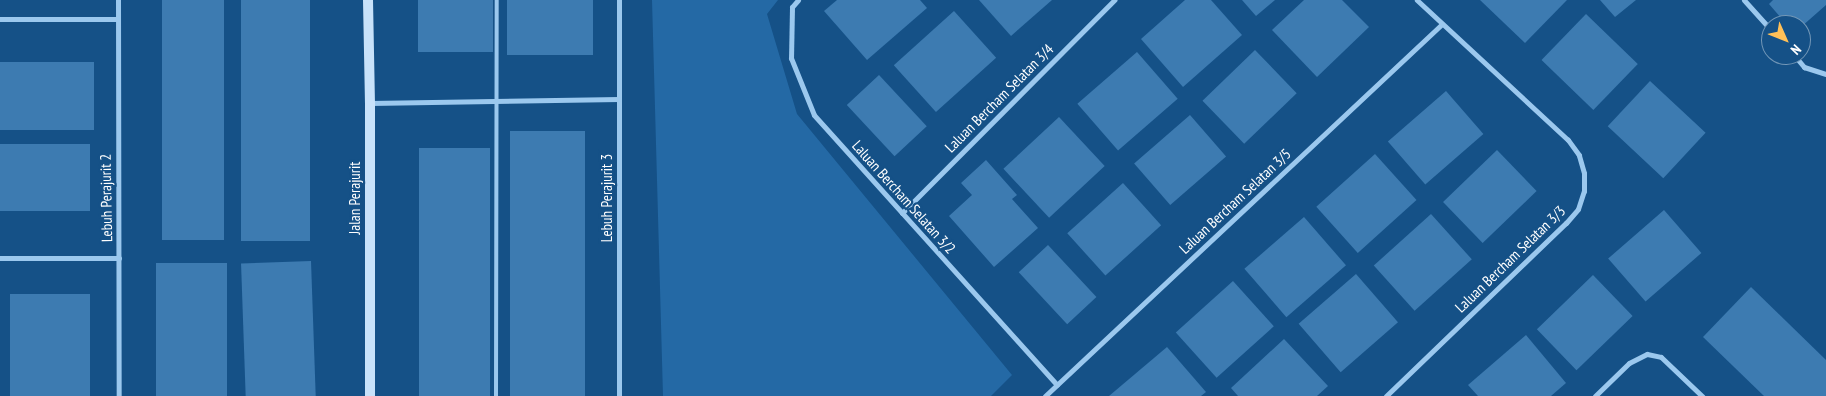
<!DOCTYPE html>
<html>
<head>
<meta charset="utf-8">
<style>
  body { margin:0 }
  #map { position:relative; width:1826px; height:396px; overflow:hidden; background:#155187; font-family:"PT Sans Narrow",sans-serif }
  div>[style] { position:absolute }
  .green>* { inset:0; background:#2469a5 }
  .building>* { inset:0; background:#3d7bb1; transform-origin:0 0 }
  .lane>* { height:4px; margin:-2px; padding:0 2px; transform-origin:2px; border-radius:2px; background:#9bc8ee }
  .street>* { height:5px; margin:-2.5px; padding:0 2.5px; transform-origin:2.5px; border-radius:2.5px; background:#9bc8ee }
  .secondary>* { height:10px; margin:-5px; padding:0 5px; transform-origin:5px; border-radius:5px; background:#c8e2fa }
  span { translate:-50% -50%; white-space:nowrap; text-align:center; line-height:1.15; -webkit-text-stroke:4.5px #155187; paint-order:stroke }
  .street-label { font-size:15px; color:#fff }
  .north { position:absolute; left:1761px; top:15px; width:50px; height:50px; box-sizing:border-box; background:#155187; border:1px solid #7397b7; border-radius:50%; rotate:134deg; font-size:14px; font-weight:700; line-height:20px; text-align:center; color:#fff }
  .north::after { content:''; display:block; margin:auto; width:18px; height:22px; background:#ffc058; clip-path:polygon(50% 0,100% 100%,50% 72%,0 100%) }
</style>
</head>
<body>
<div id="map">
  <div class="green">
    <i style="clip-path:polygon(652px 0,778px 0,767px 14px,797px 114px,1012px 375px,991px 396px,663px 396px)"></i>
  </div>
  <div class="building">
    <i style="left:162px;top:0;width:62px;height:240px"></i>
    <i style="left:241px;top:0;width:69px;height:241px"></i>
    <i style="left:418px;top:0;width:75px;height:52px"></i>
    <i style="left:507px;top:0;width:86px;height:55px"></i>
    <i style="clip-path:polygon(837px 0,920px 0,927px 8px,867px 60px,824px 11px)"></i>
    <i style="clip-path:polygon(979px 0,1052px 0,1011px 36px)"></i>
    <i style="clip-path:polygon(1185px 0,1211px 0,1242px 35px,1183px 87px,1141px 39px)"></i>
    <i style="clip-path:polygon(1242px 0,1275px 0,1256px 16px)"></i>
    <i style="clip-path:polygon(1304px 0,1342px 0,1369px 27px,1317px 77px,1272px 30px)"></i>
    <i style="clip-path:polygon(1480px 0,1567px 0,1525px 43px)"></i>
    <i style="clip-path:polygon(1600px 0,1636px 0,1615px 17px)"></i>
    <i style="clip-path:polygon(1773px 0,1826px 0,1826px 5px,1801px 27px,1801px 25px,1787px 25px,1769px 4px)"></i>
    <i style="left:954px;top:11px;width:63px;height:81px;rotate:48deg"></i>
    <i style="left:1586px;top:14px;width:72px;height:64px;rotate:44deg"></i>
    <i style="left:1255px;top:50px;width:60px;height:73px;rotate:46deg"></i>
    <i style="left:1137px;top:52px;width:62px;height:79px;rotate:49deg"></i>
    <i style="left:0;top:62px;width:94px;height:68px"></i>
    <i style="left:879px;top:75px;width:70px;height:44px;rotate:47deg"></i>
    <i style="left:1650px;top:81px;width:76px;height:62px;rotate:43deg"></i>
    <i style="left:1446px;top:91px;width:57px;height:77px;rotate:49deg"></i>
    <i style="left:1190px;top:115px;width:55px;height:74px;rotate:49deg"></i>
    <i style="left:1059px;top:117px;width:67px;height:76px;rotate:47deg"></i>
    <i style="left:585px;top:131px;width:265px;height:75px;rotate:90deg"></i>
    <i style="left:0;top:144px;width:90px;height:67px"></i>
    <i style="left:490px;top:148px;width:248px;height:71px;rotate:90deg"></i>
    <i style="left:1497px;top:150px;width:57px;height:75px;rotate:46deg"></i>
    <i style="left:1375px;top:154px;width:62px;height:79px;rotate:48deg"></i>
    <i style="clip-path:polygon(986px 160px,1017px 195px,1012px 199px,1038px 228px,994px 267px,949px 216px,972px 195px,961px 183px)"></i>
    <i style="left:1123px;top:183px;width:57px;height:75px;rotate:48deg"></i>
    <i style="left:1664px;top:210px;width:57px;height:74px;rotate:49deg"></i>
    <i style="left:1431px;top:214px;width:61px;height:77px;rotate:48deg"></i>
    <i style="left:1304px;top:217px;width:64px;height:79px;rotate:49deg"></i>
    <i style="left:1048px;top:245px;width:71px;height:40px;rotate:47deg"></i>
    <i style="left:311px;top:261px;width:135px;height:70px;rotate:88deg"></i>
    <i style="left:227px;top:263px;width:133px;height:71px;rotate:90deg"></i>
    <i style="left:1356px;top:274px;width:64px;height:76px;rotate:49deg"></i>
    <i style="left:1593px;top:275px;width:57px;height:78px;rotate:46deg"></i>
    <i style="left:1233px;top:281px;width:61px;height:77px;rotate:48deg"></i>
    <i style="clip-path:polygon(1751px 287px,1826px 360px,1826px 396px,1764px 396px,1703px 337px)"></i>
    <i style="left:90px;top:294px;width:102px;height:80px;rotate:90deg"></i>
    <i style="clip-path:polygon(1526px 335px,1566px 383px,1551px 396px,1478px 396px,1468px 385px)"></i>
    <i style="clip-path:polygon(1284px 339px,1328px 386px,1317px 396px,1238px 396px,1231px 388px)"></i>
    <i style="clip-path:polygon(1167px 347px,1206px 392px,1201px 396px,1109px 396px)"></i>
  </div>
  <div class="lane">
    <i style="left:496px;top:396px;width:396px;rotate:-89.9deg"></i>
  </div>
  <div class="street">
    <i style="left:118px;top:0;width:396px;rotate:89.9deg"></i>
    <i style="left:619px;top:0;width:396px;rotate:90deg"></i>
    <i style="left:798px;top:0;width:9px;rotate:131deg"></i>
    <i style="left:792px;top:7px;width:51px;rotate:91.1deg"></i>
    <i style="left:791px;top:58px;width:61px;rotate:68deg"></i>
    <i style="left:814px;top:115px;width:363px;rotate:48deg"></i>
    <i style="left:1744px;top:0;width:40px;rotate:48deg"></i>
    <i style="left:0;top:19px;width:117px"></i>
    <i style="left:1794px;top:55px;width:16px;rotate:50deg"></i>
    <i style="left:1804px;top:67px;width:23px;rotate:18deg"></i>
    <i style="left:370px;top:103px;width:249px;rotate:-0.9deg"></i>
    <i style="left:902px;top:213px;width:301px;rotate:-45.1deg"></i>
    <i style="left:0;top:258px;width:119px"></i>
    <i style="left:1045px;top:396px;width:544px;rotate:-43.14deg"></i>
    <i style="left:1386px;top:396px;width:250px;rotate:-43.9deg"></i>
    <i style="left:1566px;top:223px;width:18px;rotate:-49deg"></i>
    <i style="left:1578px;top:209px;width:19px;rotate:-72deg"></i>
    <i style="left:1584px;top:191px;width:18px;rotate:-90deg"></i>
    <i style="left:1584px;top:173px;width:19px;rotate:-106deg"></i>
    <i style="left:1579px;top:155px;width:19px;rotate:-126deg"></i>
    <i style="left:1568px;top:140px;width:206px;rotate:-137.2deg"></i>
    <i style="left:1595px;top:396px;width:47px;rotate:-44.1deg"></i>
    <i style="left:1629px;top:363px;width:20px;rotate:-27deg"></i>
    <i style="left:1647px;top:354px;width:14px;rotate:12deg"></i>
    <i style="left:1661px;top:357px;width:57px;rotate:43.6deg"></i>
  </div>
  <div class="secondary">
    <i style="left:368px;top:0;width:103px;rotate:88.9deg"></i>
    <i style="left:370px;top:103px;width:293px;rotate:90deg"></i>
  </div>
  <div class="street-label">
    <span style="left:999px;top:98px;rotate:-45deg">Laluan Bercham Selatan 3/4</span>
    <span style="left:904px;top:197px;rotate:48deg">Laluan Bercham Selatan 3/2</span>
    <span style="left:106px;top:198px;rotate:-91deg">Lebuh Perajurit 2</span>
    <span style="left:355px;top:198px;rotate:-90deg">Jalan Perajurit</span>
    <span style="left:607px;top:198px;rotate:-90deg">Lebuh Perajurit 3</span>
    <span style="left:1235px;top:201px;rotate:-43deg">Laluan Bercham Selatan 3/5</span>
    <span style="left:1510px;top:259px;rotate:-44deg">Laluan Bercham Selatan 3/3</span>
  </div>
  <div class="north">N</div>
</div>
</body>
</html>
